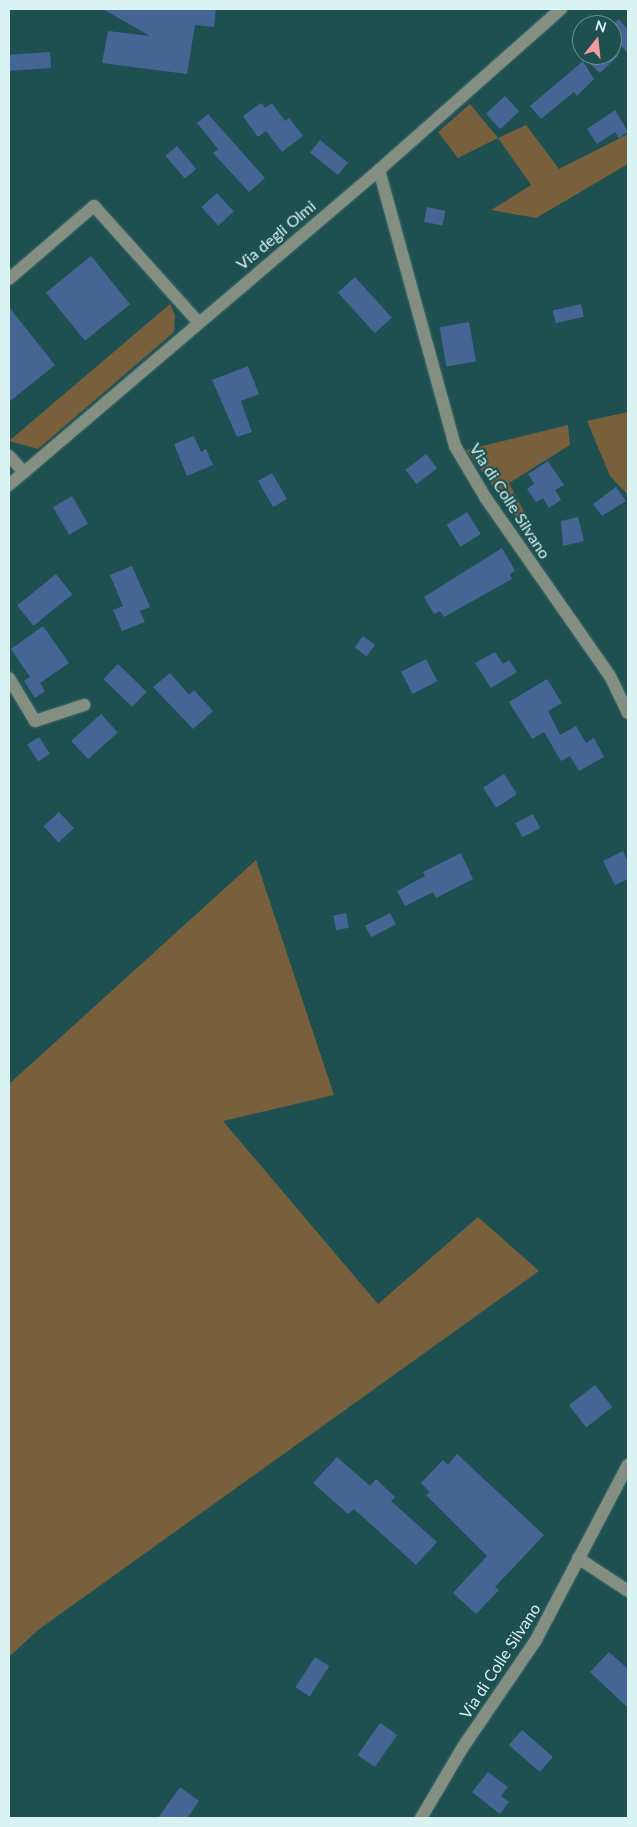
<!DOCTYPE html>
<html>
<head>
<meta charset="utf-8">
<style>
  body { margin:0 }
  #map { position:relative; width:637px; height:1827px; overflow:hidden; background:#1e5051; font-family:Lato,sans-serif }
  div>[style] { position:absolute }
  .green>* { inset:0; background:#78603c }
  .building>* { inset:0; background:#456594; transform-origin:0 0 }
  .roads { filter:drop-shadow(0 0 1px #406d6e) drop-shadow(0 0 1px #406d6e) }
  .minor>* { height:12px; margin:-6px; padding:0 6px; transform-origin:6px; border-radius:6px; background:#858f81 }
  span { translate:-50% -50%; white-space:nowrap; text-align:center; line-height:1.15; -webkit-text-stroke:4.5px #1e5051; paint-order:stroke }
  .street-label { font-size:16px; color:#d9f2f2 }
  .frame { position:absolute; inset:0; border:10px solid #d9f2f2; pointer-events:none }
  .north { position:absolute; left:572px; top:15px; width:50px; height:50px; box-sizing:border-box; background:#1e5051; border:1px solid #699191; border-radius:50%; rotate:16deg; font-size:14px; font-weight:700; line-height:20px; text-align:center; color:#d9f2f2 }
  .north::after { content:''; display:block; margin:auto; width:18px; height:22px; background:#f59b9e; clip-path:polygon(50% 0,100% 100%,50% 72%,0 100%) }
</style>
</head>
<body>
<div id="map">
  <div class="green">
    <i style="clip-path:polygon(470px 104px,498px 138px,526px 125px,559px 169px,628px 134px,628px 164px,536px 218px,491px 210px,531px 185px,498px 138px,458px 158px,438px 132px)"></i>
    <i style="clip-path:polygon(170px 304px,175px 315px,174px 332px,38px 449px,9px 441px)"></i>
    <i style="clip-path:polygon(628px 412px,628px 495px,610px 476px,587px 421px)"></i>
    <i style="clip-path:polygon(568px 425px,570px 445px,509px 483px,528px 519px,520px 523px,466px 450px)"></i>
    <i style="clip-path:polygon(256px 860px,334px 1095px,223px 1121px,378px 1304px,478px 1217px,539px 1271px,38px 1630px,9px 1657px,9px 1084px)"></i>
  </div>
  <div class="building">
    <i style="clip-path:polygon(103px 9px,216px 9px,214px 27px,195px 25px,187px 74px,102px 63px,108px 31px,150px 36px)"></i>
    <i style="clip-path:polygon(619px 19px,628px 30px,628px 54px,612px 35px,612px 25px)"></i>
    <i style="left:50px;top:52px;width:16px;height:41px;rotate:86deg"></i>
    <i style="clip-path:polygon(581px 55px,619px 55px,600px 73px)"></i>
    <i style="clip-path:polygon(583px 61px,594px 79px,577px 96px,574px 92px,541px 119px,530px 106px)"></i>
    <i style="left:505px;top:96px;width:21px;height:26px;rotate:47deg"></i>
    <i style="clip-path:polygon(261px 103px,265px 108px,272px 103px,285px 121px,289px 118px,303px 136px,282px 152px,266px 131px,258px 137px,243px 116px)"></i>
    <i style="clip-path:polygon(615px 110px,628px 132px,619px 138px,615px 132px,597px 144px,587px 129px)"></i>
    <i style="clip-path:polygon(208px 114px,265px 178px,249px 192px,213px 153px,218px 149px,197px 123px)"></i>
    <i style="left:320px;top:140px;width:36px;height:16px;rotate:39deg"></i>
    <i style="left:177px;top:146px;width:30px;height:15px;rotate:50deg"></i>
    <i style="left:217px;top:193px;width:25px;height:21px;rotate:48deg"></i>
    <i style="left:427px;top:207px;width:19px;height:15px;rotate:12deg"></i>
    <i style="left:91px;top:256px;width:62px;height:58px;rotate:51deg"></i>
    <i style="left:355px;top:277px;width:55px;height:23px;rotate:48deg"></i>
    <i style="left:581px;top:304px;width:13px;height:29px;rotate:77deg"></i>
    <i style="clip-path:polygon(9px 307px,55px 365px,9px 402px)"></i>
    <i style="left:469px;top:322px;width:40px;height:30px;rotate:80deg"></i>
    <i style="clip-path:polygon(248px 366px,259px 394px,241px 401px,252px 432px,237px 437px,212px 380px)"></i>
    <i style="clip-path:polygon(194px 436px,201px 452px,206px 449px,213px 465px,187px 476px,174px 444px)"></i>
    <i style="left:426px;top:454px;width:18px;height:26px;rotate:52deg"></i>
    <i style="clip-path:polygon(548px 461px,564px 485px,555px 490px,561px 500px,549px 508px,543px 498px,536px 502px,527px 489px,534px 484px,528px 474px)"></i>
    <i style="left:272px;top:473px;width:30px;height:16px;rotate:60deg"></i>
    <i style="clip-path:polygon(616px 487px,626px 501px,602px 516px,593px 504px)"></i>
    <i style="left:72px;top:496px;width:32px;height:22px;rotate:60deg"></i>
    <i style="left:467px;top:512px;width:26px;height:24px;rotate:58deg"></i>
    <i style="clip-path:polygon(578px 517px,584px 541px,563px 546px,561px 521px)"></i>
    <i style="clip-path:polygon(502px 548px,515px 571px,510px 574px,512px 579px,444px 617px,440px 611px,434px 614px,424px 597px)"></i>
    <i style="clip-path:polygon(132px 566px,150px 607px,140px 611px,145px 622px,122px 631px,113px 610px,123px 606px,110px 575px)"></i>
    <i style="left:56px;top:574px;width:26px;height:50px;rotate:51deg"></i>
    <i style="clip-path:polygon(43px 626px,69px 663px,40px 683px,45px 691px,35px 698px,24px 681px,30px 677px,11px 649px)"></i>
    <i style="left:363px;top:636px;width:15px;height:14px;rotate:37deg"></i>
    <i style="clip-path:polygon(495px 652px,503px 664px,509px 660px,517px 672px,491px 688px,475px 663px)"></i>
    <i style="left:426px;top:659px;width:25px;height:28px;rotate:63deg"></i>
    <i style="left:118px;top:664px;width:40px;height:21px;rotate:44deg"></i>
    <i style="clip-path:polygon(170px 673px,189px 695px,194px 690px,213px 711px,193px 729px,153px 687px)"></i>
    <i style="clip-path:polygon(547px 679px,562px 703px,548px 711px,560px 735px,576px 726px,586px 743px,594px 738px,604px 757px,579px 771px,570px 756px,561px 761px,544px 732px,532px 739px,509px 702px)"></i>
    <i style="left:101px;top:714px;width:25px;height:40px;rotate:48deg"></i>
    <i style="left:39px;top:737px;width:20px;height:14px;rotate:57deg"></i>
    <i style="left:504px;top:774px;width:24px;height:25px;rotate:57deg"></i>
    <i style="left:59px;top:812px;width:22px;height:21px;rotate:47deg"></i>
    <i style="left:533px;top:814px;width:16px;height:20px;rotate:63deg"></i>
    <i style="clip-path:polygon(623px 851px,628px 862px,628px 879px,615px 885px,603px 861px)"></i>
    <i style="clip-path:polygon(461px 853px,473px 879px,436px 898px,433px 892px,405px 906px,397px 891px,425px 876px,423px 872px)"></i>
    <i style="left:346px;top:913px;width:15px;height:13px;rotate:79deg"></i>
    <i style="left:390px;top:913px;width:13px;height:28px;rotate:63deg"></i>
    <i style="left:595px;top:1385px;width:28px;height:33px;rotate:52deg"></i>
    <i style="clip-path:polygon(457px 1454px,544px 1535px,495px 1587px,499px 1590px,476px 1614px,453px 1593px,487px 1556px,426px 1495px,430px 1492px,421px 1483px,443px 1460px,448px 1465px)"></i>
    <i style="clip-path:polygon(337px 1457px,370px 1486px,376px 1479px,395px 1497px,391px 1501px,437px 1542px,416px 1565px,354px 1509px,348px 1514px,313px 1483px)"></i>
    <i style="clip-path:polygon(609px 1652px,628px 1669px,628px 1708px,590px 1672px)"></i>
    <i style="left:315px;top:1657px;width:17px;height:36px;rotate:33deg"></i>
    <i style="left:380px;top:1723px;width:21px;height:39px;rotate:35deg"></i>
    <i style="left:522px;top:1730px;width:41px;height:20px;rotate:41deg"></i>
    <i style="clip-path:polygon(488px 1772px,508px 1787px,501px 1796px,509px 1802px,500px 1814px,472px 1792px)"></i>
    <i style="clip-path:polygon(180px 1787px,199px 1801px,187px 1818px,158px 1818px)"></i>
  </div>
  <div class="roads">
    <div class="minor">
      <i style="left:379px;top:170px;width:286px;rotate:74.6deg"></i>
      <i style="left:455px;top:446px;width:59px;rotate:59.5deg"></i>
      <i style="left:485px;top:497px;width:218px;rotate:55.1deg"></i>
      <i style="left:610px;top:676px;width:41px;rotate:64.1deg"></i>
      <i style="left:9px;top:279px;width:112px;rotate:-40.7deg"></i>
      <i style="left:94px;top:206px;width:156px;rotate:48.1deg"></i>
      <i style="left:9px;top:456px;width:22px;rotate:47deg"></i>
      <i style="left:9px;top:485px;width:486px;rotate:-40.4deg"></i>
      <i style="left:379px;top:170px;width:243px;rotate:-41.5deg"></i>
      <i style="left:9px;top:678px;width:50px;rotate:58.8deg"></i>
      <i style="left:35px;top:721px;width:52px;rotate:-18.1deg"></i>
      <i style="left:578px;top:1558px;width:60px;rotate:33.4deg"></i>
      <i style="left:421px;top:1818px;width:82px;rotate:-59.4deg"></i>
      <i style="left:463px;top:1747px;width:130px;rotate:-55.7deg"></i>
      <i style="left:536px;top:1640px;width:198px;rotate:-62.3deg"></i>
    </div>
  </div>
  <div class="street-label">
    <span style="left:276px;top:235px;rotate:-40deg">Via degli Olmi</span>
    <span style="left:510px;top:501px;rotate:57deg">Via di Colle Silvano</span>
    <span style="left:500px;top:1661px;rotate:-57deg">Via di Colle Silvano</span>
  </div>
  <div class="frame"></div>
  <div class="north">N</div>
</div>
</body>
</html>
